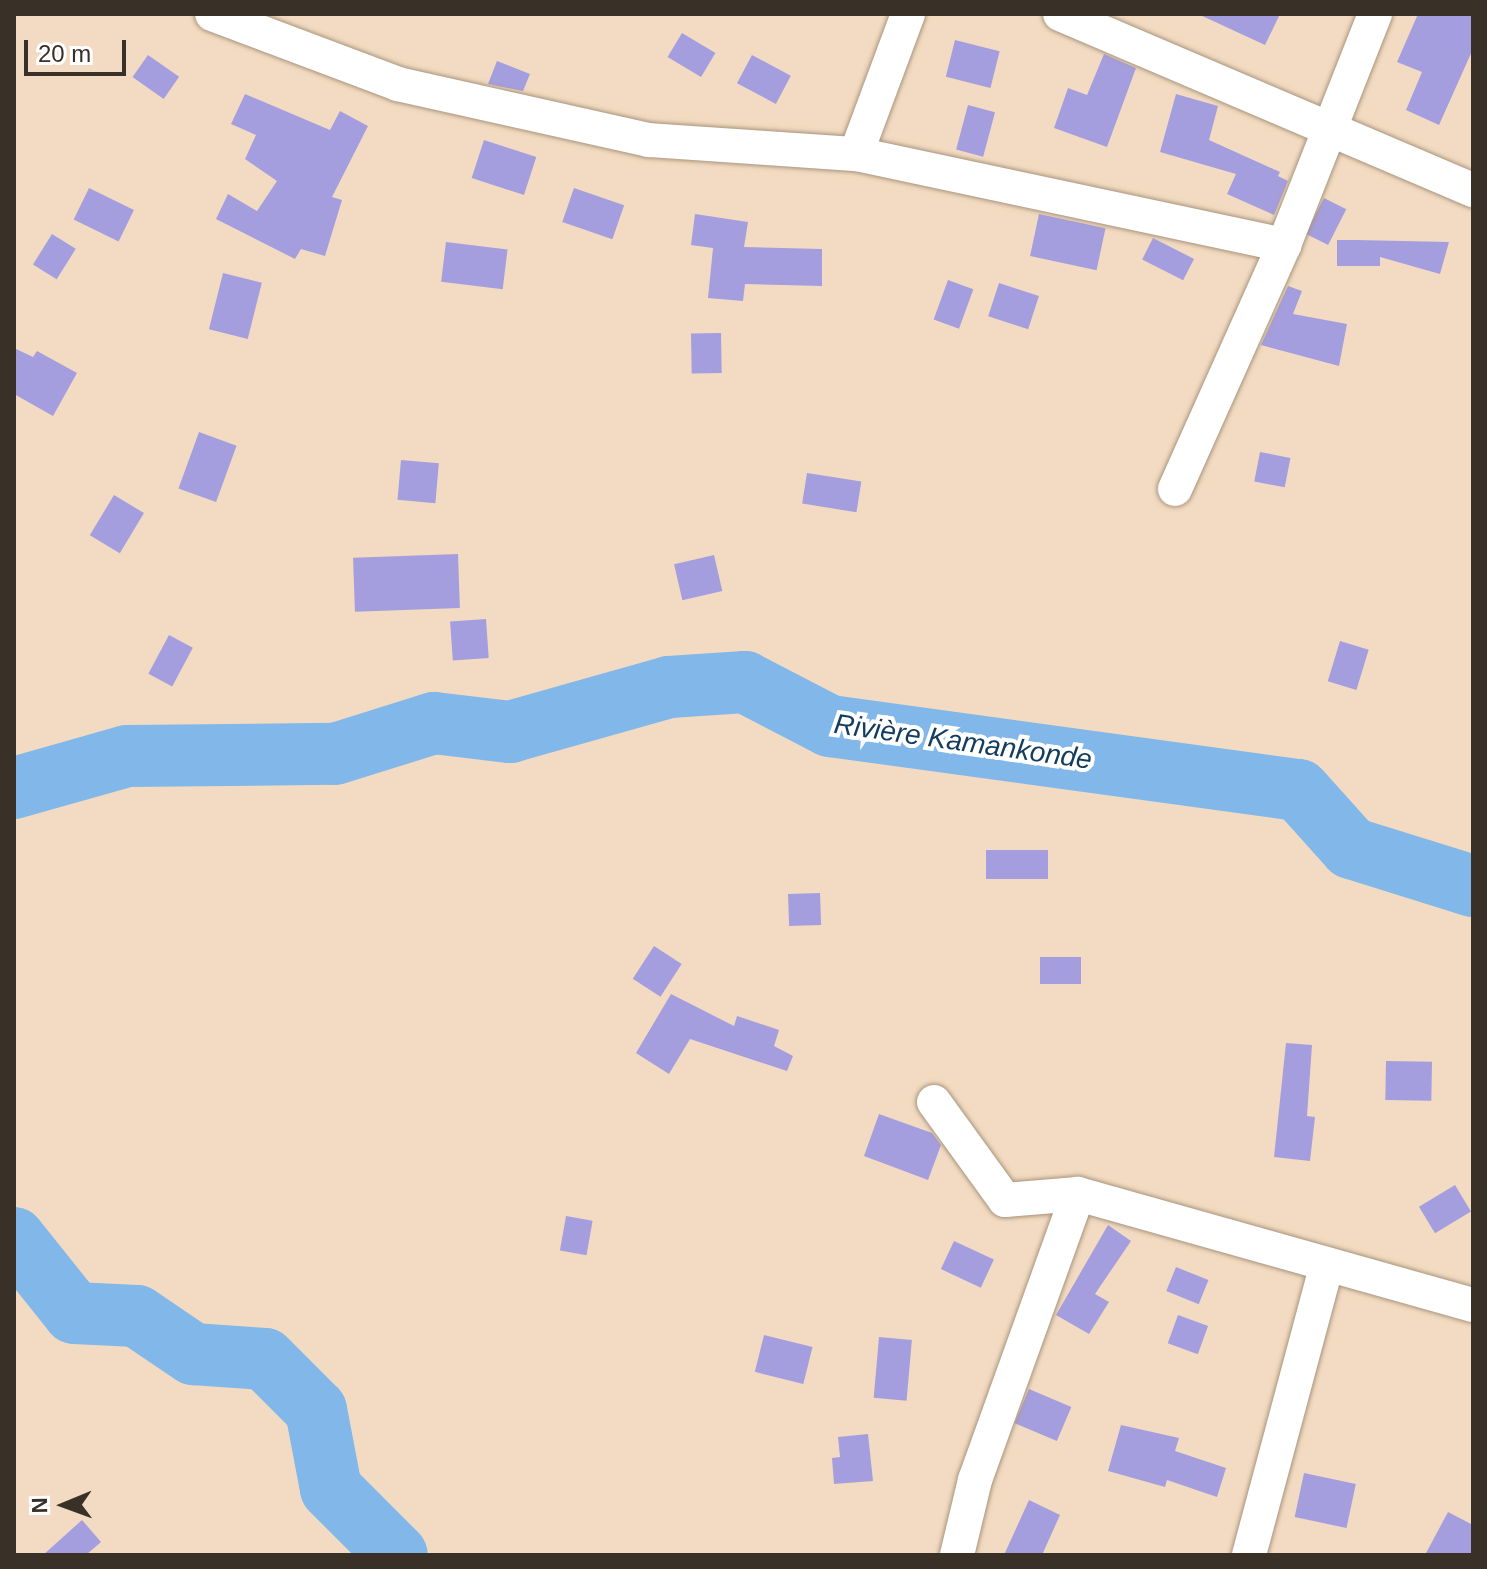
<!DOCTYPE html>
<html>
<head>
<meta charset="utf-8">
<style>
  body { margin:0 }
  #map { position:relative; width:1487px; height:1569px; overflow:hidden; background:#f2dbc2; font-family:Helvetica,sans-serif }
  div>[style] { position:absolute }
  .river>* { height:62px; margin:-31px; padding:0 31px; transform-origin:31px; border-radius:31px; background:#81b8e9 }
  .building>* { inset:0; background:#a59ede; transform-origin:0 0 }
  .roads { filter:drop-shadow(0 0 2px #a9947d) drop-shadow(0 0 2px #a9947d) }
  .street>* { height:34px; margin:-17px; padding:0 17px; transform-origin:17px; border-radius:17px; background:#fff }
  span { translate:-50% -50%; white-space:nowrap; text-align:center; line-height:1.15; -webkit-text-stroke:8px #fff; paint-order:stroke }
  .water-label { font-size:28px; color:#133c5d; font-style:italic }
  .frame { position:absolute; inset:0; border:16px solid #393027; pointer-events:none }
  .north { position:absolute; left:24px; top:1465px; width:80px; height:80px; -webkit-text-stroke:6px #fff; paint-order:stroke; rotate:269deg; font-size:22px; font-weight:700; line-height:32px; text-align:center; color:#393027 }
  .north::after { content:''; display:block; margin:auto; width:28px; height:36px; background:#393027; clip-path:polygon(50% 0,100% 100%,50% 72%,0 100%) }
  .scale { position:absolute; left:24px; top:40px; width:102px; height:36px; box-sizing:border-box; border:4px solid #393027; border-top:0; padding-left:10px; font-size:24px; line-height:28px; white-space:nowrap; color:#393027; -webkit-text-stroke:6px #fff; paint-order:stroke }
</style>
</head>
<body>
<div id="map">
  <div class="river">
    <i style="left:14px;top:788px;width:117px;rotate:-15.8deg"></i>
    <i style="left:127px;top:756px;width:208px;rotate:-0.6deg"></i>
    <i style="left:335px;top:754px;width:104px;rotate:-17.4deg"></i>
    <i style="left:434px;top:723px;width:77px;rotate:6.8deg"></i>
    <i style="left:510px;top:732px;width:165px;rotate:-15.8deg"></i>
    <i style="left:669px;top:687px;width:76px;rotate:-3.8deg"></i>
    <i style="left:745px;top:682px;width:96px;rotate:27.4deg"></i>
    <i style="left:830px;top:726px;width:473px;rotate:7.8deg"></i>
    <i style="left:1299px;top:790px;width:78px;rotate:48.1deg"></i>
    <i style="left:1351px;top:848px;width:128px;rotate:17.3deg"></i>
    <i style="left:14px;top:1238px;width:96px;rotate:51.3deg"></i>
    <i style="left:74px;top:1313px;width:63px;rotate:2.7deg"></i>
    <i style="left:137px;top:1316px;width:68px;rotate:34.2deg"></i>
    <i style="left:193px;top:1354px;width:72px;rotate:4deg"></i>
    <i style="left:265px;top:1359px;width:72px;rotate:45deg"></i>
    <i style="left:316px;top:1410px;width:80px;rotate:79.2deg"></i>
    <i style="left:331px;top:1489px;width:93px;rotate:45deg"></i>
  </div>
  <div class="building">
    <i style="clip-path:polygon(1198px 14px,1280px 14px,1265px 45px)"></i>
    <i style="clip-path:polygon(1418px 14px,1473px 14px,1473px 49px,1439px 125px,1406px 110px,1422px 72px,1397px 62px)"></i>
    <i style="left:682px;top:33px;width:39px;height:28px;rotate:31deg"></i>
    <i style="left:955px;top:40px;width:46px;height:38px;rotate:14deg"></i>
    <i style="clip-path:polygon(1104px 54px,1136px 68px,1107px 147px,1054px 128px,1068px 88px,1087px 95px)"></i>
    <i style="left:148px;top:55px;width:38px;height:27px;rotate:35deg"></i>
    <i style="left:752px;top:55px;width:44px;height:32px;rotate:28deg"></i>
    <i style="clip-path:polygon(497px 61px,530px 74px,523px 91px,488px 84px)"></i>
    <i style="clip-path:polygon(245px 94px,330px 130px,340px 111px,368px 126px,332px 197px,342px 200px,325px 256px,301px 249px,295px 259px,216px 219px,228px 194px,257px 211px,277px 181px,245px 159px,256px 135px,231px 124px)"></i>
    <i style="clip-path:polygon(1176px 94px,1218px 106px,1209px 140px,1280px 172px,1278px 176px,1288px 181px,1274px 215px,1227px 194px,1236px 174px,1160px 152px)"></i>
    <i style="left:968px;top:105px;width:28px;height:46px;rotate:15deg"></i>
    <i style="left:484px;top:140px;width:55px;height:40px;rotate:18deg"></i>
    <i style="left:89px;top:188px;width:50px;height:35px;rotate:26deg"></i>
    <i style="left:574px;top:188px;width:53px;height:36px;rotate:19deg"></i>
    <i style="left:1324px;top:198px;width:25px;height:40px;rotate:27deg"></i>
    <i style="clip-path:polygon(695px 214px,748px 222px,744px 247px,822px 249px,822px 286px,745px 284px,743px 301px,708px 298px,713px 248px,691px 245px)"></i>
    <i style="left:1039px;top:214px;width:68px;height:43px;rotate:12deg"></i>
    <i style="left:52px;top:234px;width:28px;height:36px;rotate:32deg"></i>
    <i style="left:1153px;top:238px;width:46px;height:24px;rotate:27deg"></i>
    <i style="clip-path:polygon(1337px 240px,1356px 240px,1449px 242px,1440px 274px,1380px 257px,1380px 266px,1337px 266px)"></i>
    <i style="left:446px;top:242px;width:62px;height:40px;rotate:7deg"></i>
    <i style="left:223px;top:273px;width:40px;height:58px;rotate:14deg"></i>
    <i style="left:948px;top:280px;width:27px;height:42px;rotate:20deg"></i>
    <i style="left:999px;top:283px;width:42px;height:35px;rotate:18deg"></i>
    <i style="clip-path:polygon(1288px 286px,1302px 291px,1293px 314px,1347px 324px,1339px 366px,1261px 345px)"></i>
    <i style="left:721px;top:333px;width:40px;height:30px;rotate:89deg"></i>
    <i style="clip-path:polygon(14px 348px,33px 357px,37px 351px,77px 373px,53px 416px,14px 394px)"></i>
    <i style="left:199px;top:432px;width:40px;height:60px;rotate:20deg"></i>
    <i style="left:1260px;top:452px;width:31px;height:30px;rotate:11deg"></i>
    <i style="left:401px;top:460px;width:38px;height:40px;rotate:5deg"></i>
    <i style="left:807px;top:473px;width:55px;height:31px;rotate:9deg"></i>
    <i style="left:114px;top:495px;width:35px;height:47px;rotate:31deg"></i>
    <i style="left:458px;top:554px;width:54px;height:105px;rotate:88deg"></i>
    <i style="left:714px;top:555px;width:37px;height:41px;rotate:77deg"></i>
    <i style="left:486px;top:619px;width:39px;height:36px;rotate:86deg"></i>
    <i style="left:169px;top:635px;width:27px;height:44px;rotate:28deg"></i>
    <i style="left:1340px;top:641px;width:30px;height:42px;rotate:17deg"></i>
    <i style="left:986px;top:850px;width:62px;height:29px"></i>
    <i style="left:820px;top:893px;width:32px;height:32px;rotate:88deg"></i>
    <i style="left:654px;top:946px;width:33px;height:39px;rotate:33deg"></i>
    <i style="left:1040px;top:957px;width:41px;height:27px"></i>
    <i style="clip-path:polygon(671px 994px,734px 1026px,737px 1016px,779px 1030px,774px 1046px,793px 1056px,787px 1071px,690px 1039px,669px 1074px,636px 1053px)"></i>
    <i style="clip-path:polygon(1286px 1043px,1312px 1045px,1307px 1116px,1315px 1117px,1310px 1161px,1274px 1157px)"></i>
    <i style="left:1386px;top:1061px;width:46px;height:39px;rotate:1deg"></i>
    <i style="clip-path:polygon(879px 1114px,932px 1133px,941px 1145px,928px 1180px,864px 1156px)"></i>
    <i style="left:1455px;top:1185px;width:31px;height:42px;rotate:59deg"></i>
    <i style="left:566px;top:1216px;width:27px;height:35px;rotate:10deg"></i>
    <i style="clip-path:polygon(1108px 1225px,1131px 1241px,1095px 1294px,1109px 1302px,1089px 1334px,1056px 1315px)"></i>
    <i style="left:954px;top:1241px;width:44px;height:31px;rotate:25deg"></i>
    <i style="left:1176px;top:1267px;width:35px;height:26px;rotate:22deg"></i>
    <i style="left:1178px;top:1315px;width:32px;height:30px;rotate:20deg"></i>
    <i style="left:764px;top:1335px;width:50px;height:38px;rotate:14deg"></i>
    <i style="left:879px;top:1337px;width:33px;height:61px;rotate:5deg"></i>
    <i style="left:1029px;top:1389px;width:46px;height:37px;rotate:23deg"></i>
    <i style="clip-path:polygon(1121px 1425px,1179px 1438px,1175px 1451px,1226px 1468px,1217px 1497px,1167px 1480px,1165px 1487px,1108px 1471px)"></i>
    <i style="clip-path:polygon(868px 1434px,873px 1481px,834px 1484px,832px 1458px,840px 1457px,838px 1437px)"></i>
    <i style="left:1304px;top:1473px;width:53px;height:45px;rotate:12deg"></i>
    <i style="clip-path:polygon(1029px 1500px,1060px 1515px,1042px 1555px,1004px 1555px)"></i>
    <i style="clip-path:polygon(1448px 1512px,1473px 1525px,1473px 1555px,1425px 1555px)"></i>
    <i style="clip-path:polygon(82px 1520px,101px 1542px,86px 1555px,43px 1555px)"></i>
  </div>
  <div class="roads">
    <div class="street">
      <i style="left:212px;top:14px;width:199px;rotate:20.6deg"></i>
      <i style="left:398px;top:84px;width:257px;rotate:12.6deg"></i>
      <i style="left:649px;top:140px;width:207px;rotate:3.9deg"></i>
      <i style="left:856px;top:154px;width:438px;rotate:12deg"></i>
      <i style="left:1060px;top:14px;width:449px;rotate:23.1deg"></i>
      <i style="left:856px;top:154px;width:149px;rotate:-69.6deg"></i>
      <i style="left:1175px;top:489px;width:267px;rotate:-65.9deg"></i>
      <i style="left:1284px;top:245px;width:248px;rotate:-68.5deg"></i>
      <i style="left:934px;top:1102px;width:121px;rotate:54.1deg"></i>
      <i style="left:1005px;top:1200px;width:73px;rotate:-4.7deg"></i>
      <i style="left:1078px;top:1194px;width:410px;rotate:15.7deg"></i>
      <i style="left:957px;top:1555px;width:77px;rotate:-76.5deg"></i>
      <i style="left:975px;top:1480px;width:304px;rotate:-70.2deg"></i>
      <i style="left:1249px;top:1555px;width:301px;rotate:-75deg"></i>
    </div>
  </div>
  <div class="water-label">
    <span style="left:963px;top:742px;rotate:8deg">Rivière Kamankonde</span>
  </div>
  <div class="frame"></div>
  <div class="north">N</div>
  <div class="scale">20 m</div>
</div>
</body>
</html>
